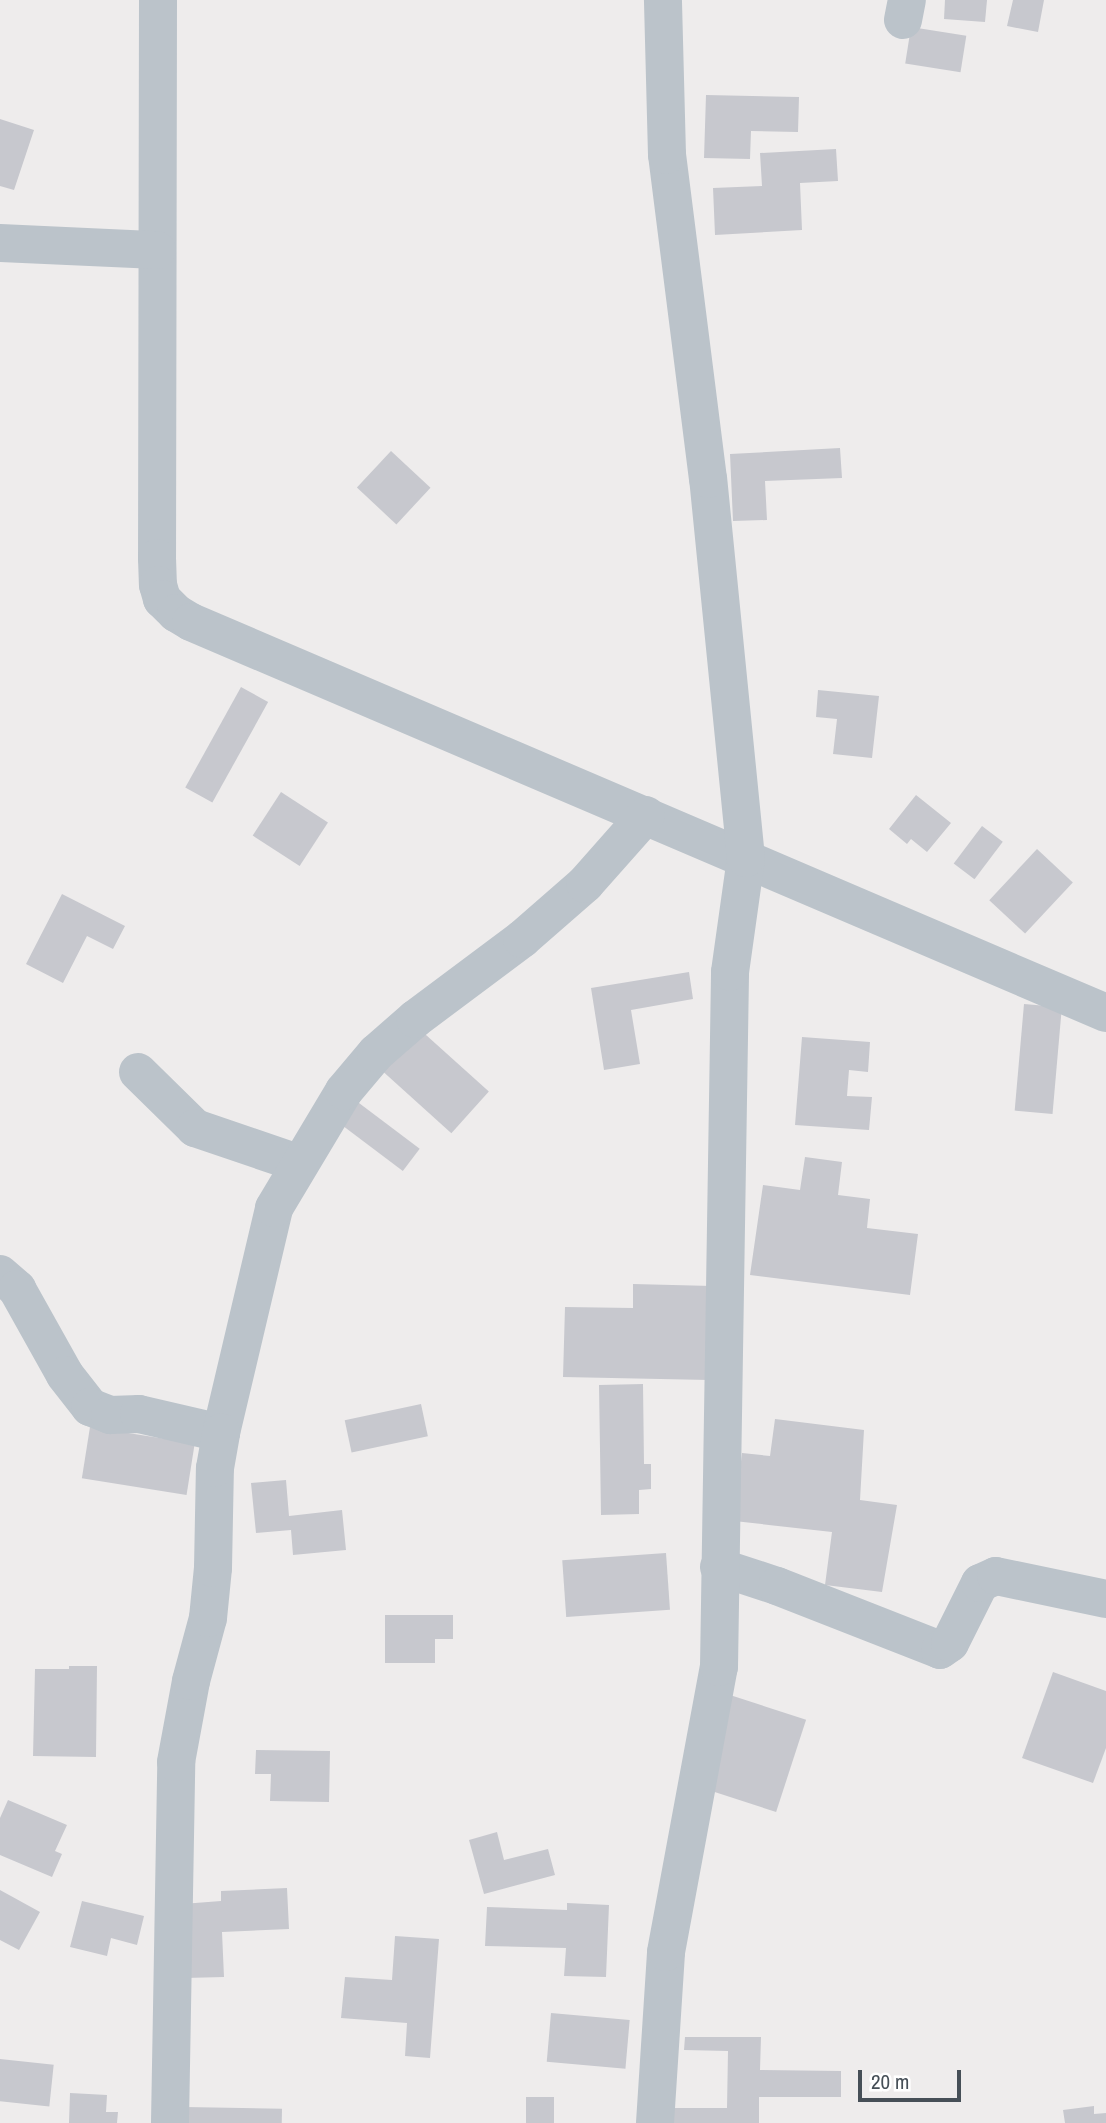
<!DOCTYPE html>
<html>
<head>
<meta charset="utf-8">
<style>
  body { margin:0 }
  #map { position:relative; width:1106px; height:2123px; overflow:hidden; background:#eeecec; font-family:"Archivo Narrow",sans-serif }
  div>[style] { position:absolute }
  .building>* { inset:0; background:#c7c8ce; transform-origin:0 0 }
  .minor>* { height:38px; margin:-19px; padding:0 19px; transform-origin:19px; border-radius:19px; background:#bbc3ca }
  span { translate:-50% -50%; white-space:nowrap; text-align:center; line-height:1.15; -webkit-text-stroke:5px #fff; paint-order:stroke }
  .scale { position:absolute; left:858px; top:2070px; width:103px; height:32px; box-sizing:border-box; border:4px solid #464f57; border-top:0; padding-left:9px; font-size:21px; line-height:24px; white-space:nowrap; color:#464f57; -webkit-text-stroke:5px #fff; paint-order:stroke }
</style>
</head>
<body>
<div id="map">
  <div class="building">
    <i style="clip-path:polygon(945px 0,987px 0,985px 22px,944px 19px)"></i>
    <i style="clip-path:polygon(1013px 0,1044px 0,1038px 32px,1007px 26px)"></i>
    <i style="left:911px;top:27px;width:56px;height:37px;rotate:9deg"></i>
    <i style="clip-path:polygon(706px 95px,799px 97px,798px 132px,751px 131px,750px 159px,704px 158px)"></i>
    <i style="clip-path:polygon(0 119px,34px 130px,14px 190px,0 186px)"></i>
    <i style="clip-path:polygon(836px 149px,838px 181px,800px 183px,802px 230px,715px 235px,713px 188px,762px 186px,760px 153px)"></i>
    <i style="clip-path:polygon(840px 448px,842px 478px,765px 481px,767px 520px,733px 521px,730px 454px)"></i>
    <i style="left:391px;top:451px;width:54px;height:50px;rotate:43deg"></i>
    <i style="left:241px;top:687px;width:31px;height:115px;rotate:29deg"></i>
    <i style="clip-path:polygon(818px 690px,879px 696px,872px 758px,833px 754px,837px 719px,816px 717px)"></i>
    <i style="left:281px;top:792px;width:56px;height:52px;rotate:33deg"></i>
    <i style="clip-path:polygon(916px 795px,951px 823px,927px 852px,911px 839px,907px 844px,889px 829px)"></i>
    <i style="left:982px;top:826px;width:26px;height:47px;rotate:37deg"></i>
    <i style="left:1037px;top:849px;width:49px;height:70px;rotate:43deg"></i>
    <i style="clip-path:polygon(62px 894px,125px 926px,113px 949px,87px 936px,63px 983px,26px 964px)"></i>
    <i style="clip-path:polygon(689px 972px,693px 999px,631px 1010px,640px 1064px,604px 1070px,591px 988px)"></i>
    <i style="left:1024px;top:1004px;width:38px;height:107px;rotate:5deg"></i>
    <i style="left:416px;top:1026px;width:98px;height:56px;rotate:42deg"></i>
    <i style="clip-path:polygon(802px 1037px,870px 1042px,868px 1072px,849px 1070px,847px 1096px,872px 1097px,869px 1130px,795px 1125px)"></i>
    <i style="left:355px;top:1100px;width:81px;height:28px;rotate:37deg"></i>
    <i style="clip-path:polygon(805px 1157px,842px 1162px,838px 1195px,870px 1199px,867px 1228px,918px 1234px,910px 1295px,750px 1275px,763px 1185px,800px 1190px)"></i>
    <i style="clip-path:polygon(633px 1284px,712px 1286px,709px 1380px,563px 1377px,565px 1307px,633px 1308px)"></i>
    <i style="clip-path:polygon(643px 1384px,644px 1464px,651px 1464px,651px 1489px,639px 1490px,639px 1514px,601px 1515px,599px 1385px)"></i>
    <i style="left:421px;top:1404px;width:33px;height:78px;rotate:78deg"></i>
    <i style="clip-path:polygon(775px 1419px,864px 1430px,860px 1500px,897px 1505px,882px 1592px,825px 1585px,832px 1532px,734px 1521px,742px 1453px,770px 1456px)"></i>
    <i style="left:90px;top:1427px;width:106px;height:52px;rotate:9deg"></i>
    <i style="clip-path:polygon(286px 1480px,289px 1516px,342px 1510px,346px 1550px,293px 1555px,291px 1530px,256px 1533px,251px 1483px)"></i>
    <i style="left:666px;top:1553px;width:57px;height:104px;rotate:86deg"></i>
    <i style="clip-path:polygon(385px 1615px,453px 1615px,453px 1639px,435px 1639px,435px 1663px,385px 1663px)"></i>
    <i style="clip-path:polygon(69px 1666px,97px 1666px,96px 1757px,33px 1756px,35px 1669px,69px 1669px)"></i>
    <i style="clip-path:polygon(1053px 1672px,1106px 1691px,1106px 1748px,1093px 1783px,1022px 1758px)"></i>
    <i style="left:730px;top:1695px;width:80px;height:97px;rotate:18deg"></i>
    <i style="clip-path:polygon(256px 1750px,330px 1751px,329px 1802px,270px 1801px,271px 1774px,255px 1774px)"></i>
    <i style="clip-path:polygon(8px 1800px,67px 1825px,55px 1851px,62px 1854px,52px 1877px,0 1855px,0 1818px)"></i>
    <i style="clip-path:polygon(497px 1832px,504px 1860px,548px 1849px,555px 1875px,484px 1894px,469px 1840px)"></i>
    <i style="clip-path:polygon(287px 1888px,289px 1929px,222px 1932px,224px 1977px,185px 1978px,182px 1904px,221px 1901px,221px 1891px)"></i>
    <i style="clip-path:polygon(0 1890px,40px 1912px,19px 1950px,0 1940px)"></i>
    <i style="clip-path:polygon(82px 1901px,144px 1916px,137px 1945px,111px 1938px,107px 1956px,70px 1947px)"></i>
    <i style="clip-path:polygon(567px 1903px,609px 1905px,606px 1977px,564px 1976px,566px 1948px,485px 1946px,487px 1907px,567px 1910px)"></i>
    <i style="clip-path:polygon(395px 1936px,439px 1939px,430px 2058px,405px 2056px,407px 2023px,341px 2018px,345px 1977px,392px 1980px)"></i>
    <i style="left:551px;top:2013px;width:79px;height:49px;rotate:5deg"></i>
    <i style="clip-path:polygon(685px 2037px,761px 2037px,760px 2070px,841px 2071px,841px 2097px,759px 2097px,759px 2123px,673px 2123px,673px 2108px,727px 2108px,728px 2051px,684px 2050px)"></i>
    <i style="left:0;top:2059px;width:54px;height:42px;rotate:6deg"></i>
    <i style="clip-path:polygon(70px 2093px,107px 2095px,106px 2112px,118px 2112px,117px 2123px,69px 2123px)"></i>
    <i style="left:526px;top:2097px;width:28px;height:26px"></i>
    <i style="clip-path:polygon(1094px 2106px,1094px 2114px,1106px 2113px,1106px 2123px,1065px 2123px,1063px 2110px)"></i>
    <i style="left:185px;top:2107px;width:97px;height:16px;rotate:1deg"></i>
  </div>
  <div class="minor">
    <i style="left:158px;top:0;width:558px;rotate:90.1deg"></i>
    <i style="left:157px;top:558px;width:27px;rotate:88deg"></i>
    <i style="left:158px;top:585px;width:15px;rotate:74deg"></i>
    <i style="left:162px;top:599px;width:20px;rotate:45deg"></i>
    <i style="left:176px;top:613px;width:17px;rotate:31deg"></i>
    <i style="left:191px;top:622px;width:995px;rotate:23.14deg"></i>
    <i style="left:903px;top:20px;width:20px;rotate:-79deg"></i>
    <i style="left:0;top:243px;width:157px;rotate:2.6deg"></i>
    <i style="left:138px;top:1072px;width:80px;rotate:44.5deg"></i>
    <i style="left:195px;top:1128px;width:109px;rotate:18.8deg"></i>
    <i style="left:0;top:1274px;width:23px;rotate:41deg"></i>
    <i style="left:17px;top:1289px;width:98px;rotate:60.8deg"></i>
    <i style="left:65px;top:1375px;width:41px;rotate:52deg"></i>
    <i style="left:90px;top:1407px;width:22px;rotate:22deg"></i>
    <i style="left:110px;top:1415px;width:29px;rotate:-2deg"></i>
    <i style="left:139px;top:1414px;width:84px;rotate:13deg"></i>
    <i style="left:221px;top:1433px;width:231px;rotate:-76.7deg"></i>
    <i style="left:274px;top:1208px;width:136px;rotate:-59.1deg"></i>
    <i style="left:344px;top:1091px;width:50px;rotate:-49.9deg"></i>
    <i style="left:376px;top:1053px;width:52px;rotate:-41.1deg"></i>
    <i style="left:415px;top:1019px;width:134px;rotate:-36.8deg"></i>
    <i style="left:522px;top:939px;width:84px;rotate:-41.1deg"></i>
    <i style="left:585px;top:884px;width:92px;rotate:-48.5deg"></i>
    <i style="left:719px;top:1567px;width:61px;rotate:18.1deg"></i>
    <i style="left:777px;top:1586px;width:175px;rotate:21.4deg"></i>
    <i style="left:940px;top:1650px;width:12px;rotate:-35deg"></i>
    <i style="left:950px;top:1643px;width:67px;rotate:-63.4deg"></i>
    <i style="left:980px;top:1583px;width:17px;rotate:-24deg"></i>
    <i style="left:996px;top:1576px;width:112px;rotate:11.8deg"></i>
    <i style="left:170px;top:2123px;width:361px;rotate:-89deg"></i>
    <i style="left:176px;top:1762px;width:82px;rotate:-79.5deg"></i>
    <i style="left:191px;top:1681px;width:65px;rotate:-74.9deg"></i>
    <i style="left:208px;top:1618px;width:50px;rotate:-84.3deg"></i>
    <i style="left:213px;top:1568px;width:100px;rotate:-88.9deg"></i>
    <i style="left:215px;top:1468px;width:36px;rotate:-80deg"></i>
    <i style="left:655px;top:2123px;width:171px;rotate:-86.3deg"></i>
    <i style="left:666px;top:1952px;width:290px;rotate:-79.5deg"></i>
    <i style="left:719px;top:1667px;width:695px;rotate:-89.09deg"></i>
    <i style="left:730px;top:972px;width:115px;rotate:-82deg"></i>
    <i style="left:746px;top:858px;width:381px;rotate:-95.7deg"></i>
    <i style="left:708px;top:479px;width:327px;rotate:-97.2deg"></i>
    <i style="left:667px;top:155px;width:155px;rotate:-91.5deg"></i>
  </div>
  <div class="scale">20 m</div>
</div>
</body>
</html>
